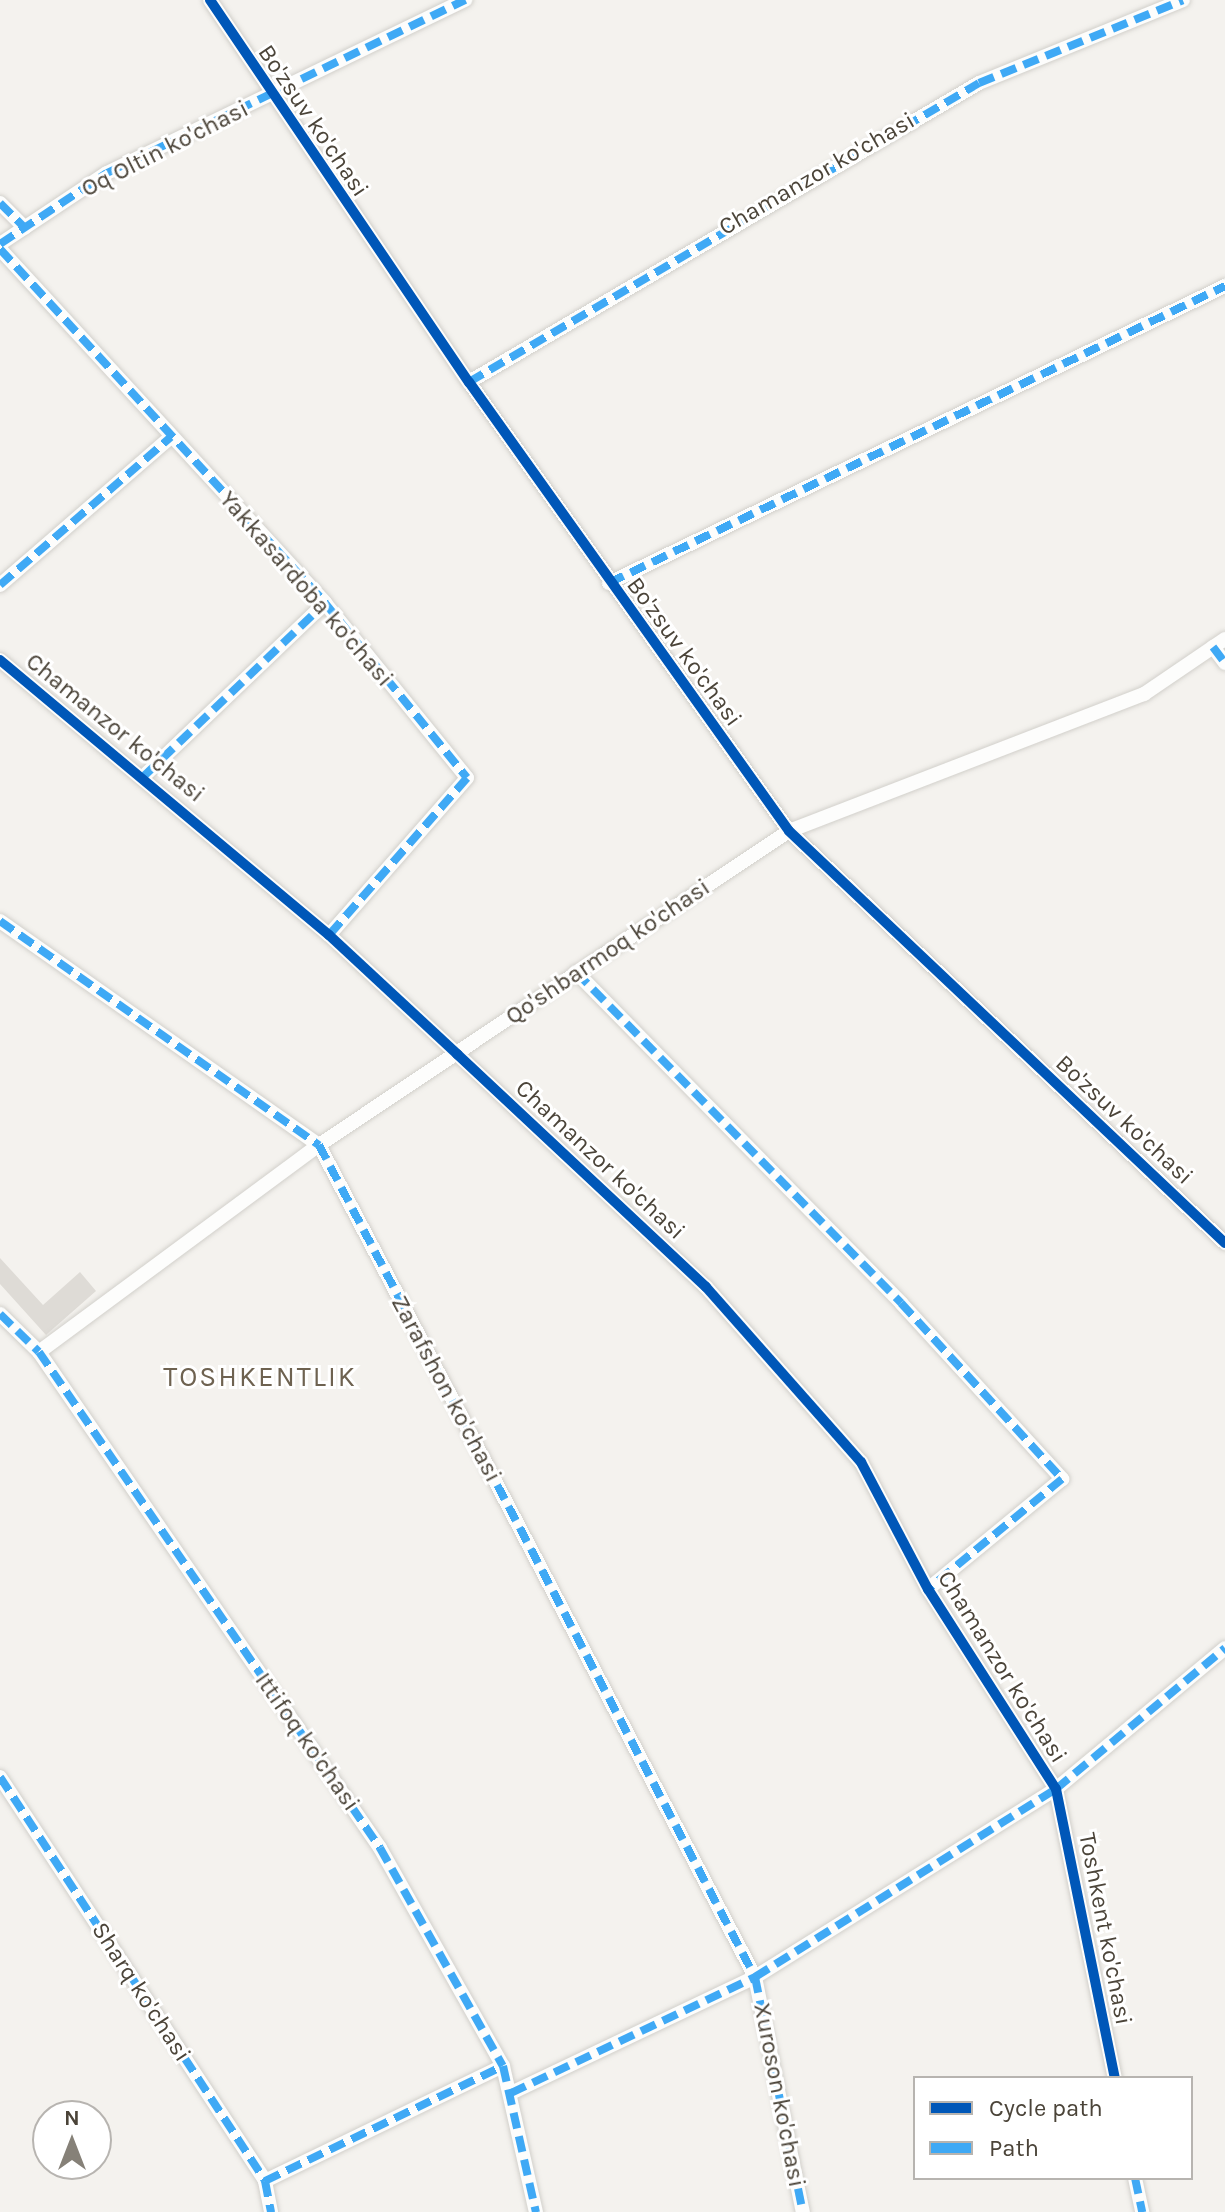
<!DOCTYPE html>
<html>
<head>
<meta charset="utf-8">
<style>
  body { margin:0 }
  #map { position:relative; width:1225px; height:2212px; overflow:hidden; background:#f4f2ee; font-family:Karla,sans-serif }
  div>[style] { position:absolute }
  .building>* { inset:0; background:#dedbd6 }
  .roads { filter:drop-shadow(0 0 2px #d2d0cb) drop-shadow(0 0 2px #d2d0cb) }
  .street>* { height:14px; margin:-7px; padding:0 7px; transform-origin:7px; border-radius:7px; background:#fdfdfc }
  .quiet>* { height:8px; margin-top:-4px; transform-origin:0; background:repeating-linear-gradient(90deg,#3fa9f5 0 16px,transparent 0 24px) }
  .cycleway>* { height:10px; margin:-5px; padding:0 5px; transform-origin:5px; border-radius:5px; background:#0057b8 }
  span { translate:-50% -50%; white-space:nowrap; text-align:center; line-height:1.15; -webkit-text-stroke:6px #fff; paint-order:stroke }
  .street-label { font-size:24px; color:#4b4439 }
  .quarter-label { font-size:28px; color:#6e6250; letter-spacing:2px }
  .legend { position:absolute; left:913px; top:2076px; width:280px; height:104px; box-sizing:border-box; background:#fff; border:2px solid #b7b4b0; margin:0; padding:10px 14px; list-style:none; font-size:24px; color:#4b4439 }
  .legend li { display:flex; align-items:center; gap:16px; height:40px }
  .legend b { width:40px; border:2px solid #b7b4b0 }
  .north { position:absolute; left:32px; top:2100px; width:80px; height:80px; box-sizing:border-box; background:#fff; border:2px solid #b7b4b0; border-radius:50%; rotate:0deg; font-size:22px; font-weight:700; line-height:32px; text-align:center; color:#4b4439 }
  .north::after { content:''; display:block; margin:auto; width:28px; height:36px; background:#868178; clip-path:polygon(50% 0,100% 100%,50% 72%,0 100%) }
</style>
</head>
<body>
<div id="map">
  <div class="building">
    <i style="clip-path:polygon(0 1258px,43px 1305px,80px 1272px,96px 1291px,46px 1335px,0 1284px)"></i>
  </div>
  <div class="roads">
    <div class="street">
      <i style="left:210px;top:0;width:462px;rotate:55.9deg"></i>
      <i style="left:469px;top:382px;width:551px;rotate:54.52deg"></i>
      <i style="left:789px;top:831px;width:600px;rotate:43.38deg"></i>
      <i style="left:0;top:203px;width:35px;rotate:45deg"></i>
      <i style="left:0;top:244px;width:128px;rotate:-33.6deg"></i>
      <i style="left:107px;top:173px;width:398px;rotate:-25.8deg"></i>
      <i style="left:0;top:249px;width:481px;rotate:47.4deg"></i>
      <i style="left:325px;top:603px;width:225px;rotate:50.9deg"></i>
      <i style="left:467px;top:778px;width:209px;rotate:131.3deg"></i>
      <i style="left:469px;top:382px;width:591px;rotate:-30.38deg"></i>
      <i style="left:979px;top:83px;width:220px;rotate:-22.1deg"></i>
      <i style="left:609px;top:583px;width:684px;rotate:-25.74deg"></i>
      <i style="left:0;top:585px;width:226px;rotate:-40.9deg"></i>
      <i style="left:1213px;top:647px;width:20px;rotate:53deg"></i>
      <i style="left:0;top:660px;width:429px;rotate:39.9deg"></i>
      <i style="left:329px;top:935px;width:175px;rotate:42.9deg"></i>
      <i style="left:457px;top:1054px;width:341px;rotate:43.1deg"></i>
      <i style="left:706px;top:1287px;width:234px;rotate:48.5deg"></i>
      <i style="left:861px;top:1462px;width:144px;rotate:62.2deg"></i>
      <i style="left:928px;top:1589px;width:237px;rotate:57.4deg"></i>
      <i style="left:1056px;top:1789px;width:295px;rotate:78.5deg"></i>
      <i style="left:144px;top:776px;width:250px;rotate:-43.7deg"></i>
      <i style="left:0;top:921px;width:390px;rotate:35.1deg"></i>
      <i style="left:319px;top:1145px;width:939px;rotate:62.34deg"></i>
      <i style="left:755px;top:1977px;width:240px;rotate:78.5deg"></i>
      <i style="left:576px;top:972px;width:464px;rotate:45.5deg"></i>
      <i style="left:901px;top:1303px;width:239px;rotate:47.5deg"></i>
      <i style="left:1062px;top:1479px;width:173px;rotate:140.6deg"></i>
      <i style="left:0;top:1314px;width:54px;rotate:44.3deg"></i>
      <i style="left:39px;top:1352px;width:602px;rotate:55.49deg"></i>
      <i style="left:380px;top:1848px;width:250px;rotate:60.6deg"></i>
      <i style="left:503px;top:2066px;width:150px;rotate:77.3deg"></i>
      <i style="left:39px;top:1352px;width:348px;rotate:-36.5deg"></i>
      <i style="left:319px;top:1145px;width:565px;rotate:-33.75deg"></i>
      <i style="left:789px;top:831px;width:381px;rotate:-21.1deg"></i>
      <i style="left:1144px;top:694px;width:98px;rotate:-34.2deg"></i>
      <i style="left:0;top:1777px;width:483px;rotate:56.7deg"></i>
      <i style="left:265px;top:2181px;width:32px;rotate:79deg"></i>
      <i style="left:511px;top:2093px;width:270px;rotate:-25.4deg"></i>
      <i style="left:755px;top:1977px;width:355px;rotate:-32deg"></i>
      <i style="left:1056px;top:1789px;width:220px;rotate:-39.8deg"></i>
      <i style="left:1135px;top:2178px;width:35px;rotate:78deg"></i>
      <i style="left:265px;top:2181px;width:264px;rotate:-25.8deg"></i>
    </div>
  </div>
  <div class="quiet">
    <i style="left:0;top:203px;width:35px;rotate:45deg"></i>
    <i style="left:0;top:244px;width:128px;rotate:-33.6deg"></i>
    <i style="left:107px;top:173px;width:398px;rotate:-25.8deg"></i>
    <i style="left:0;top:249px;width:481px;rotate:47.4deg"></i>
    <i style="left:325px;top:603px;width:225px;rotate:50.9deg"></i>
    <i style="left:467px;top:778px;width:209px;rotate:131.3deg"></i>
    <i style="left:469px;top:382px;width:591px;rotate:-30.38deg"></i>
    <i style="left:979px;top:83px;width:220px;rotate:-22.1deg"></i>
    <i style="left:609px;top:583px;width:684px;rotate:-25.74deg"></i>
    <i style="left:0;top:585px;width:226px;rotate:-40.9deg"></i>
    <i style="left:1213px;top:647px;width:20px;rotate:53deg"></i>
    <i style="left:144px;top:776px;width:250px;rotate:-43.7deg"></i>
    <i style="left:0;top:921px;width:390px;rotate:35.1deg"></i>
    <i style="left:319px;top:1145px;width:939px;rotate:62.34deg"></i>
    <i style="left:755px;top:1977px;width:240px;rotate:78.5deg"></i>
    <i style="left:576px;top:972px;width:464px;rotate:45.5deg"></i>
    <i style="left:901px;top:1303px;width:239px;rotate:47.5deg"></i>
    <i style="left:1062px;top:1479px;width:173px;rotate:140.6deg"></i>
    <i style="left:0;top:1314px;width:54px;rotate:44.3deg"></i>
    <i style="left:39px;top:1352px;width:602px;rotate:55.49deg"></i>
    <i style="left:380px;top:1848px;width:250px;rotate:60.6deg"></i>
    <i style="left:503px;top:2066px;width:150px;rotate:77.3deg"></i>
    <i style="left:0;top:1777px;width:483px;rotate:56.7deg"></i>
    <i style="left:265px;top:2181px;width:32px;rotate:79deg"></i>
    <i style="left:511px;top:2093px;width:270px;rotate:-25.4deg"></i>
    <i style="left:755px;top:1977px;width:355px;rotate:-32deg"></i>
    <i style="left:1056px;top:1789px;width:220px;rotate:-39.8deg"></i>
    <i style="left:1135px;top:2178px;width:35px;rotate:78deg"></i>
    <i style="left:265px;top:2181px;width:264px;rotate:-25.8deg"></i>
  </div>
  <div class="cycleway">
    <i style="left:210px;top:0;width:462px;rotate:55.9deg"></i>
    <i style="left:469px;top:382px;width:551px;rotate:54.52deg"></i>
    <i style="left:789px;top:831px;width:600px;rotate:43.38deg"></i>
    <i style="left:0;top:660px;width:429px;rotate:39.9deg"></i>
    <i style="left:329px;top:935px;width:175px;rotate:42.9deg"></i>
    <i style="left:457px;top:1054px;width:341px;rotate:43.1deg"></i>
    <i style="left:706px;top:1287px;width:234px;rotate:48.5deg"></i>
    <i style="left:861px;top:1462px;width:144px;rotate:62.2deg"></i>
    <i style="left:928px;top:1589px;width:237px;rotate:57.4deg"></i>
    <i style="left:1056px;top:1789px;width:295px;rotate:78.5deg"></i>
  </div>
  <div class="street-label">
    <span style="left:313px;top:121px;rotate:56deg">Bo'zsuv ko'chasi</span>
    <span style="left:165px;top:149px;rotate:-27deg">Oq Oltin ko'chasi</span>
    <span style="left:817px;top:174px;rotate:-30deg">Chamanzor ko'chasi</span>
    <span style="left:306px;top:589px;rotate:49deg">Yakkasardoba ko'chasi</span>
    <span style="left:684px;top:652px;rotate:54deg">Bo'zsuv ko'chasi</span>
    <span style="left:115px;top:728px;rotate:39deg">Chamanzor ko'chasi</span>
    <span style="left:608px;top:952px;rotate:-34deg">Qo'shbarmoq ko'chasi</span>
    <span style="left:1124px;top:1120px;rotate:43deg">Bo'zsuv ko'chasi</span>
    <span style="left:600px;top:1160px;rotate:43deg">Chamanzor ko'chasi</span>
    <span style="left:446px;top:1389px;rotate:62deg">Zarafshon ko'chasi</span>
    <span style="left:1002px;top:1667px;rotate:58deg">Chamanzor ko'chasi</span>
    <span style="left:307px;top:1742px;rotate:55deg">Ittifoq ko'chasi</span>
    <span style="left:1105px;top:1929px;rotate:79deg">Toshkent ko'chasi</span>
    <span style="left:141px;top:1992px;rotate:57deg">Sharq ko'chasi</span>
    <span style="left:779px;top:2095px;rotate:79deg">Xuroson ko'chasi</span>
  </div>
  <div class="quarter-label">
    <span style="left:260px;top:1377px">TOSHKENTLIK</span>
  </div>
  <ul class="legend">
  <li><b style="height:10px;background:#0057b8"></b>Cycle path</li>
  <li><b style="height:10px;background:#3fa9f5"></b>Path</li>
  </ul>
  <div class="north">N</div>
</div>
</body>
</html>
